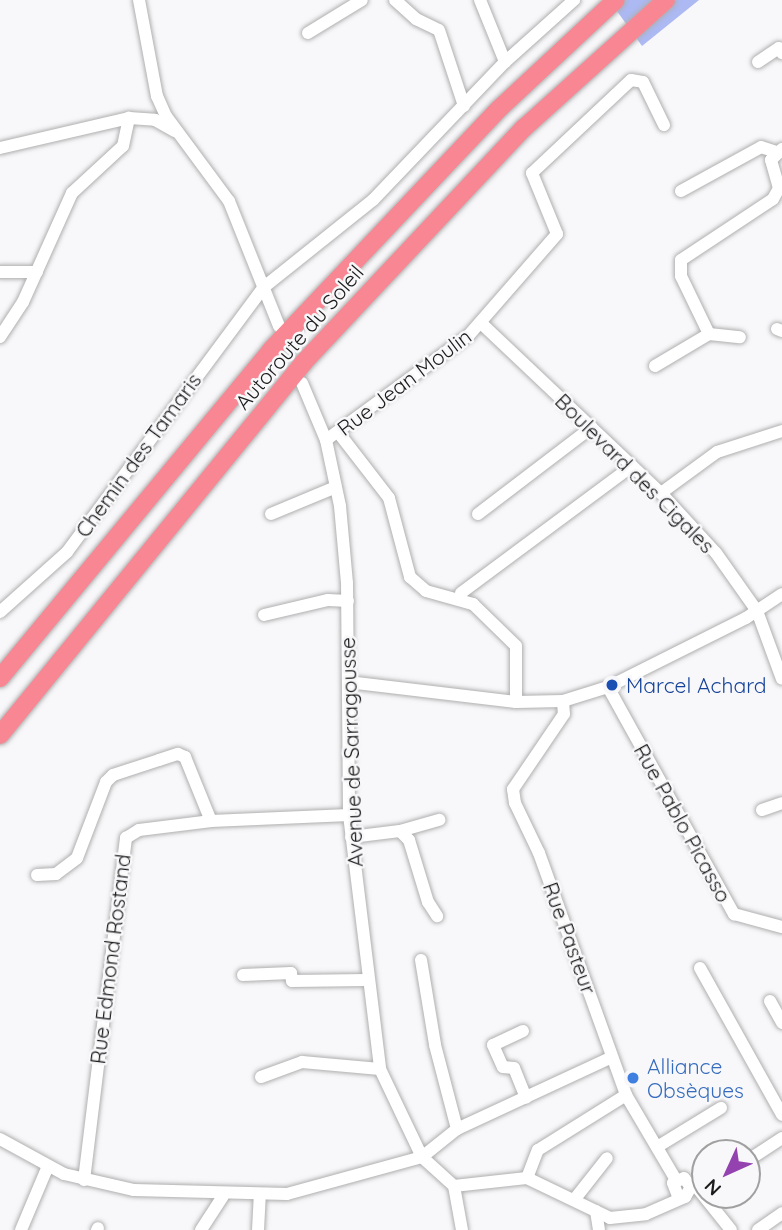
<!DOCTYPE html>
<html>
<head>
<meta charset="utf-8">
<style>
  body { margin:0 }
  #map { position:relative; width:782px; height:1230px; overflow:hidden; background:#f8f8fa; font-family:Quicksand,sans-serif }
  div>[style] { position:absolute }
  .forest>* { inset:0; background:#acb9f3 }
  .minor-tunnel>* { height:12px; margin-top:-6px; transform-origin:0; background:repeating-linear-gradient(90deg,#d7d7d9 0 12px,transparent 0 18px) }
  .roads { filter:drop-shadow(0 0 2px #afafb0) drop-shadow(0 0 2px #afafb0) }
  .minor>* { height:12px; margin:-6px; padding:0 6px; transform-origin:6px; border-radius:6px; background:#fff }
  .highway>* { height:18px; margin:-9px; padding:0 9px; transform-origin:9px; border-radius:9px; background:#f98693 }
  .dots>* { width:19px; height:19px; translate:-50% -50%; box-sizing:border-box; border:4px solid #f8f8fa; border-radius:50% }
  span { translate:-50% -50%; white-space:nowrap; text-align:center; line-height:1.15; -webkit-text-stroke:5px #f8f8fa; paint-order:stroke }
  .street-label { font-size:21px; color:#1b1b1b }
  .transit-label { font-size:21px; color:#164399 }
  .left { translate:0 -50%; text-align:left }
  .shop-label { font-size:21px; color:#366cbe }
  .north { position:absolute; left:691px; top:1139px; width:70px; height:70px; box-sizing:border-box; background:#f8f8fa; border:2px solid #a0a0a1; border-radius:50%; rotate:225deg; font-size:19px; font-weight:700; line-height:28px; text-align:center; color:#1b1b1b }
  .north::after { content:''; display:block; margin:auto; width:24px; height:32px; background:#9442b0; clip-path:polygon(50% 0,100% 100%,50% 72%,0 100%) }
</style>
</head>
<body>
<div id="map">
  <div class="forest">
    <i style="clip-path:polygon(609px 0,699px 0,642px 46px)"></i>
  </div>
  <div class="minor-tunnel">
    <i style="left:281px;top:330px;width:48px;rotate:69.3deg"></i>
  </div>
  <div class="roads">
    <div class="minor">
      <i style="left:139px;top:0;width:98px;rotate:79.4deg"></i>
      <i style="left:157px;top:96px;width:22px;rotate:66deg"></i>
      <i style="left:166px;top:116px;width:106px;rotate:53.5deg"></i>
      <i style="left:229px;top:201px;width:135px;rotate:68.2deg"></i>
      <i style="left:395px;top:0;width:28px;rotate:42deg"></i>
      <i style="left:416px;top:19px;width:25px;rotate:26deg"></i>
      <i style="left:439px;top:30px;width:80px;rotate:71.8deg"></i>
      <i style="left:480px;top:0;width:67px;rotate:68deg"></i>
      <i style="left:308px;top:33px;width:63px;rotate:-31.4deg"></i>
      <i style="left:758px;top:62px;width:25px;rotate:-34deg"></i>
      <i style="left:779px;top:48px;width:6px;rotate:59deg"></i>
      <i style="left:0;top:148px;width:132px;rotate:-13.1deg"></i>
      <i style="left:129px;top:118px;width:26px;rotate:4deg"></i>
      <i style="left:155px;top:120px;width:23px;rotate:29deg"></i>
      <i style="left:681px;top:191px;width:91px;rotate:-28.8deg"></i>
      <i style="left:761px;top:147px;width:16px;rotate:18deg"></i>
      <i style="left:0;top:272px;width:37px"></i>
      <i style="left:481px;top:323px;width:248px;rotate:43.4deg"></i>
      <i style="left:661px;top:493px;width:81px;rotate:47.5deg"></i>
      <i style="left:716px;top:553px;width:71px;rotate:54.7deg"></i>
      <i style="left:757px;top:611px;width:72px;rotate:69.8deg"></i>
      <i style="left:777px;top:329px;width:5px;rotate:22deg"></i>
      <i style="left:709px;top:334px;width:31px;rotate:6deg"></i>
      <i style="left:0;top:337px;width:42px;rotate:-56.7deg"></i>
      <i style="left:23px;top:302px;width:120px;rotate:-65.8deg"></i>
      <i style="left:72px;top:193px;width:69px;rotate:-42.7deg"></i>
      <i style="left:123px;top:146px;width:29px;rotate:-78deg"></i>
      <i style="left:655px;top:366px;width:63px;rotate:-30.7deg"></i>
      <i style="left:709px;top:334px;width:64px;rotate:-115.8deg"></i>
      <i style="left:681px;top:276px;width:16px;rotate:-90deg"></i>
      <i style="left:681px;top:260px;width:110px;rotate:-33.5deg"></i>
      <i style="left:773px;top:199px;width:13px;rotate:-61deg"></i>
      <i style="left:779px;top:188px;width:29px;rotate:-106deg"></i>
      <i style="left:771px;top:160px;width:16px;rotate:-45deg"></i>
      <i style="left:302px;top:383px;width:62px;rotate:67.2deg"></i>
      <i style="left:326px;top:440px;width:67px;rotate:78deg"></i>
      <i style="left:340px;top:506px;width:77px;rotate:84.8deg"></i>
      <i style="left:347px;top:583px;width:232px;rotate:89.5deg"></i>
      <i style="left:349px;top:815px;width:256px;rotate:83deg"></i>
      <i style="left:380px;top:1069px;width:98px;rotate:64.5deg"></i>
      <i style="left:422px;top:1157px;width:43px;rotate:42.2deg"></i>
      <i style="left:454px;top:1186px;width:45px;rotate:79.7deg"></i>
      <i style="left:338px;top:432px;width:83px;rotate:52.3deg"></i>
      <i style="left:389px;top:498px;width:82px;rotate:75.1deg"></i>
      <i style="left:410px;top:577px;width:21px;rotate:41deg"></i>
      <i style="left:426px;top:591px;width:49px;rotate:15.5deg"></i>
      <i style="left:473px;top:604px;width:60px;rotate:44.3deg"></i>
      <i style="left:516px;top:646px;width:56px;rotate:90deg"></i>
      <i style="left:326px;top:440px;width:177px;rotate:-36.3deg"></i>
      <i style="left:469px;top:335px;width:134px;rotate:-48.9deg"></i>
      <i style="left:557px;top:234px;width:66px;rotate:-112.3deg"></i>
      <i style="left:532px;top:173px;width:136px;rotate:-43.2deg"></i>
      <i style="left:631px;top:80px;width:12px;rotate:9deg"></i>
      <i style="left:643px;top:82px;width:48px;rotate:64deg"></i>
      <i style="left:661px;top:493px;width:69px;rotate:-36.2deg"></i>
      <i style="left:717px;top:452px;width:68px;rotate:-17.9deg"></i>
      <i style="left:271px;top:514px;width:70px;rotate:-22.6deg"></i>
      <i style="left:478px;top:514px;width:143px;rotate:-37.3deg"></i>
      <i style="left:461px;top:593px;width:213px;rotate:-36.6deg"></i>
      <i style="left:0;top:612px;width:90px;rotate:-41.8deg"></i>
      <i style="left:67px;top:552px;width:330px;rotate:-53.4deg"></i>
      <i style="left:264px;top:287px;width:139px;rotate:-38.6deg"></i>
      <i style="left:373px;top:200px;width:191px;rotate:-46.3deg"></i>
      <i style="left:505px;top:62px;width:93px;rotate:-41.9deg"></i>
      <i style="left:264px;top:615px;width:66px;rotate:-13.2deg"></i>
      <i style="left:328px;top:600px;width:20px;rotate:3deg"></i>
      <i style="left:348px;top:682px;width:169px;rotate:6.8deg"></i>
      <i style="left:516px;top:702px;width:47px;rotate:-1.2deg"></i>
      <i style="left:563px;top:701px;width:47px;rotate:-17.3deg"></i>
      <i style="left:608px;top:687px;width:154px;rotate:-26.6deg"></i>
      <i style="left:746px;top:618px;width:43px;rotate:-33.7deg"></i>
      <i style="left:608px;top:687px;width:260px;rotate:61deg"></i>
      <i style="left:734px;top:914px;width:50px;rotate:15.2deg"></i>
      <i style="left:563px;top:701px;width:13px;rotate:86deg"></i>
      <i style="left:564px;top:714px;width:91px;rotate:124.2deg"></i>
      <i style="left:513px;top:789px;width:14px;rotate:82deg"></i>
      <i style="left:515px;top:803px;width:55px;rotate:64.4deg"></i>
      <i style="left:539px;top:853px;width:257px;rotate:70.2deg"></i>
      <i style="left:626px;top:1095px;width:99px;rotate:59.5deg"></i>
      <i style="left:762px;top:810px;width:21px;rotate:-19deg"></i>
      <i style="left:400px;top:831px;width:41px;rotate:-15.8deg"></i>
      <i style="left:351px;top:837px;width:49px;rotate:-7deg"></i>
      <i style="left:400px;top:831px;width:13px;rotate:45deg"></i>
      <i style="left:409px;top:840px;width:65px;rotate:73deg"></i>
      <i style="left:428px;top:902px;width:17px;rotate:57deg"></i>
      <i style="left:37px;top:875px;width:19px;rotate:-3deg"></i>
      <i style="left:56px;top:874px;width:26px;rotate:-37deg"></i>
      <i style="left:77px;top:858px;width:81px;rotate:-69.1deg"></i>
      <i style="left:106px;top:782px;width:10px;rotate:-45deg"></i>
      <i style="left:113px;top:775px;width:48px;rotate:-18.1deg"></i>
      <i style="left:159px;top:760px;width:20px;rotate:-18deg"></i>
      <i style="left:178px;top:754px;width:8px;rotate:23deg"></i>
      <i style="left:185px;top:757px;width:69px;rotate:67.9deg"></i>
      <i style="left:421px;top:960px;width:86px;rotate:80.6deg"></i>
      <i style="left:435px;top:1045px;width:87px;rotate:75.3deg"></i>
      <i style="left:700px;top:968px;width:168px;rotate:60.8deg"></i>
      <i style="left:243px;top:975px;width:48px;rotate:-2.4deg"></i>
      <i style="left:291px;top:973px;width:8px;rotate:83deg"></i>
      <i style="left:292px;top:981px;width:74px;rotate:-0.8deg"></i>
      <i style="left:770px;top:1001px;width:25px;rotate:61deg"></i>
      <i style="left:523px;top:1031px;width:33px;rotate:155deg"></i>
      <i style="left:493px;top:1045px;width:24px;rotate:66deg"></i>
      <i style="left:503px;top:1067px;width:11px;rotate:5deg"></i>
      <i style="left:514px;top:1068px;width:32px;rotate:68deg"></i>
      <i style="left:261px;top:1077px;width:44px;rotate:-20.1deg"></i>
      <i style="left:302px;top:1062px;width:78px;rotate:5.1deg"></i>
      <i style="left:0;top:1139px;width:73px;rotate:28.7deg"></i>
      <i style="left:64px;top:1174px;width:72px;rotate:12.9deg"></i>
      <i style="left:134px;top:1190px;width:153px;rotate:1.5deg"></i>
      <i style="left:287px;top:1194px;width:140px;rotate:-15.3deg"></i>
      <i style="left:422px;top:1157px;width:45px;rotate:-38.7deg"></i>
      <i style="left:457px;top:1129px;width:169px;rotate:-24.9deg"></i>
      <i style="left:657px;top:1147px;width:75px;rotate:-31.4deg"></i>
      <i style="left:747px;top:1161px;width:42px;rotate:-33.3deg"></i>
      <i style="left:527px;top:1178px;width:30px;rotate:-69deg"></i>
      <i style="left:538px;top:1150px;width:104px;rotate:-32deg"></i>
      <i style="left:84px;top:1180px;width:345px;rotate:-83deg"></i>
      <i style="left:126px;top:838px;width:15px;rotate:-32deg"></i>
      <i style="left:139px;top:830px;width:73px;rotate:-7.1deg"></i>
      <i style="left:211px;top:821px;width:138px;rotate:-2.5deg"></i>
      <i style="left:454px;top:1186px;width:73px;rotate:-6.3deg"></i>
      <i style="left:527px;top:1178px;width:92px;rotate:25.7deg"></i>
      <i style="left:610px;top:1218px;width:36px;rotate:-6deg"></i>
      <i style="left:646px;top:1214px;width:43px;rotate:-23.6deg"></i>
      <i style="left:685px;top:1197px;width:12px;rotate:-59deg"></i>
      <i style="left:691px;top:1187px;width:11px;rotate:-128deg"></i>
      <i style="left:684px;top:1178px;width:12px;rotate:156deg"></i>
      <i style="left:673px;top:1183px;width:14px;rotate:69deg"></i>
      <i style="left:699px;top:1190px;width:51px;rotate:51.3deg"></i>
      <i style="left:574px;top:1200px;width:53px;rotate:-51.8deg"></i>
      <i style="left:596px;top:1211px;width:19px;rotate:81deg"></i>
      <i style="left:21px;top:1230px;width:69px;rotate:-67.1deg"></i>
      <i style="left:97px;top:1230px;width:2px;rotate:-63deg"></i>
      <i style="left:201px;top:1230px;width:40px;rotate:-57.1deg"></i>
      <i style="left:258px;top:1230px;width:34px;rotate:-87deg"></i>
      <i style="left:758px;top:1230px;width:29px;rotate:-35deg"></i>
    </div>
    <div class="highway">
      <i style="left:0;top:678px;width:425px;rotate:-50.4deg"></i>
      <i style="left:271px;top:350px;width:333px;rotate:-46.6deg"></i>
      <i style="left:500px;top:108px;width:158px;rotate:-43deg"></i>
      <i style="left:0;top:735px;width:480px;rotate:-50.8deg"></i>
      <i style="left:303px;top:363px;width:323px;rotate:-46.8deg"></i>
      <i style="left:524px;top:128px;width:191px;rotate:-42deg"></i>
    </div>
  </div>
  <div class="dots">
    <i style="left:612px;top:685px;background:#1a4fb4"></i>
    <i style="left:633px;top:1078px;background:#3f7fe0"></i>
  </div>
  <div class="street-label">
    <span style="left:299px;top:337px;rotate:-49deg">Autoroute du Soleil</span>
    <span style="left:404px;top:382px;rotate:-37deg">Rue Jean Moulin</span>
    <span style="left:138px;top:455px;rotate:-54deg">Chemin des Tamaris</span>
    <span style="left:635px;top:473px;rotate:45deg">Boulevard des Cigales</span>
    <span style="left:351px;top:752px;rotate:-92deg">Avenue de Sarragousse</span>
    <span style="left:683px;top:823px;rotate:61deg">Rue Pablo Picasso</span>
    <span style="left:570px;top:938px;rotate:70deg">Rue Pasteur</span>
    <span style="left:110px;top:959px;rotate:-83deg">Rue Edmond Rostand</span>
  </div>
  <div class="transit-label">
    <span class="left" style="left:626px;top:685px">Marcel Achard</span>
  </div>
  <div class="shop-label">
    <span class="left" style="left:647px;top:1078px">Alliance<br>Obsèques</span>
  </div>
  <div class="north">N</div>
</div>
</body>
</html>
